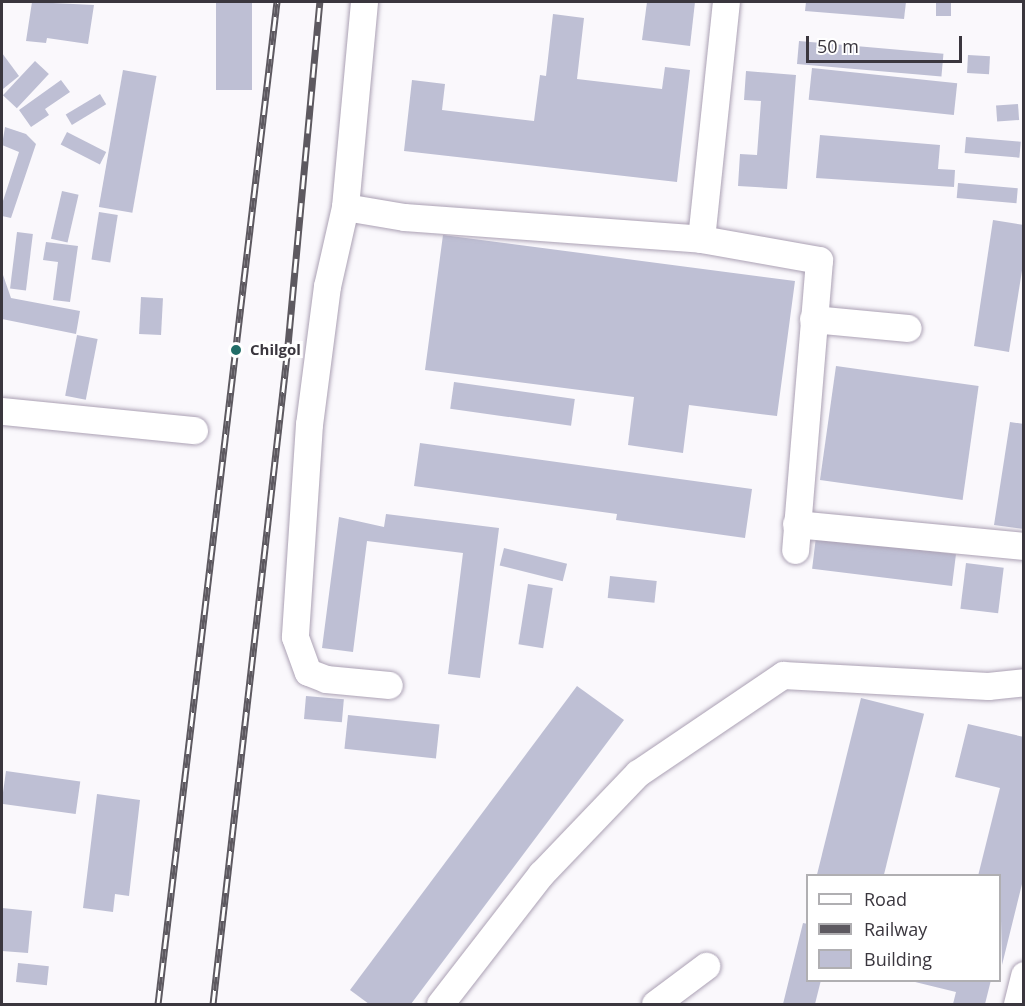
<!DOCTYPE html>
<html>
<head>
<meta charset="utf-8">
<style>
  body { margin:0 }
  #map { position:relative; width:1025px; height:1006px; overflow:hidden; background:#faf8fc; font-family:"Open Sans",sans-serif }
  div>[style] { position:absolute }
  .building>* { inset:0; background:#bebfd4; transform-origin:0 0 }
  .roads { filter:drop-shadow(0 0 2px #aba1b4) drop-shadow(0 0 2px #aba1b4) }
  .minor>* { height:27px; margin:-13.5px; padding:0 13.5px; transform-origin:13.5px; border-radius:13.5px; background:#fff }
  .rail>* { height:7px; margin-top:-3.5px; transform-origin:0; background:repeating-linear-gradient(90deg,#fff 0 14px,#5d5960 0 28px); box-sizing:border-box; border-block:2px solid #5d5960 }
  .dots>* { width:16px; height:16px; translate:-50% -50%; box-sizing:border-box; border:3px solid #fff; border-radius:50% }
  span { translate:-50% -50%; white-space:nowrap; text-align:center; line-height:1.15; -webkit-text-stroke:6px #fff; paint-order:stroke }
  .poi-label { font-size:15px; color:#3a363e; font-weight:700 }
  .left { translate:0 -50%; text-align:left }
  .frame { position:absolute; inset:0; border:3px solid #3a363e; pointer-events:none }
  .legend { position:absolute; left:806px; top:874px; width:195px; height:108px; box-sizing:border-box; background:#fff; border:2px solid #b0afb2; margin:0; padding:8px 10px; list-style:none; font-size:18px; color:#3a363e }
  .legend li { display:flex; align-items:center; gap:12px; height:30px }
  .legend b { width:30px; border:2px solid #b0afb2 }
  .scale { position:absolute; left:806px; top:36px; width:156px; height:27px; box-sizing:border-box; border:3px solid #3a363e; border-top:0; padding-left:8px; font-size:18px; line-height:21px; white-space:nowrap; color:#3a363e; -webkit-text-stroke:4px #fff; paint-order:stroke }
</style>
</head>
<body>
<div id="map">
  <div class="building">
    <i style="clip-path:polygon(32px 2px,94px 5px,88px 44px,47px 38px,46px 43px,26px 41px)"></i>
    <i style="left:216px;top:2px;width:36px;height:88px"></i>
    <i style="clip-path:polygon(647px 2px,695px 2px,690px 46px,642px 40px)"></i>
    <i style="clip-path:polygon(806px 2px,906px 2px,904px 19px,805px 11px)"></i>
    <i style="left:936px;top:2px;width:15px;height:14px"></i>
    <i style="clip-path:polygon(553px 14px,584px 18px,577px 79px,662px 89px,665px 67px,690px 70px,677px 182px,404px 151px,412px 80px,445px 84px,442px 110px,534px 121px,540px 75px,546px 76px)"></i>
    <i style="left:799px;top:41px;width:145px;height:23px;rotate:5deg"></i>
    <i style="clip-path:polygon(2px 53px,19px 76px,3px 89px,2px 87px)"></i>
    <i style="left:968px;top:55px;width:22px;height:18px;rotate:3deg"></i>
    <i style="left:35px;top:61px;width:19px;height:47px;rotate:43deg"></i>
    <i style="left:812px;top:68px;width:146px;height:32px;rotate:6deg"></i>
    <i style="left:123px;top:70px;width:34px;height:139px;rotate:10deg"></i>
    <i style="clip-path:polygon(746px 71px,796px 75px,787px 189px,738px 186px,740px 154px,757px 155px,761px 101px,744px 100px)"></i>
    <i style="clip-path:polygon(61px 80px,70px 92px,45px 109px,49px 115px,31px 127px,19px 110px)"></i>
    <i style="left:100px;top:94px;width:12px;height:40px;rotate:59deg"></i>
    <i style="left:1018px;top:104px;width:16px;height:22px;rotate:86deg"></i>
    <i style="clip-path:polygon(5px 127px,26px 134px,36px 144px,11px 218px,2px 216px,2px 204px,19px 152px,2px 145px)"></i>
    <i style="left:67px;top:132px;width:44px;height:14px;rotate:27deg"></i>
    <i style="clip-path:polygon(820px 135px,940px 145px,938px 169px,955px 170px,954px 187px,816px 178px)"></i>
    <i style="left:966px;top:137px;width:55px;height:16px;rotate:5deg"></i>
    <i style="left:958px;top:183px;width:60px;height:15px;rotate:5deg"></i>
    <i style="left:62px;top:191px;width:17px;height:49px;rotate:13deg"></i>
    <i style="left:99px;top:212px;width:19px;height:48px;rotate:9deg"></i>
    <i style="clip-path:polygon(993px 220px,1024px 225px,1024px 258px,1009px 352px,974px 346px)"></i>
    <i style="left:17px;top:232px;width:16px;height:57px;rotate:7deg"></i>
    <i style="clip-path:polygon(443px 235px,795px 281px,777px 416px,689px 405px,683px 453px,628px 445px,634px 397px,425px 370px)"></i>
    <i style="clip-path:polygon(46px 242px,78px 246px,70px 302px,53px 300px,58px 262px,43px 260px)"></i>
    <i style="clip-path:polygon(2px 272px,11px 298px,80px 311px,76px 334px,2px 319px)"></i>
    <i style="left:141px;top:297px;width:22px;height:37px;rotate:3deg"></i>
    <i style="left:77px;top:335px;width:21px;height:62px;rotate:11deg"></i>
    <i style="left:836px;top:366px;width:144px;height:115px;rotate:8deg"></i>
    <i style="left:454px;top:382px;width:122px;height:27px;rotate:8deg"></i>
    <i style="clip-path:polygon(1010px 422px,1024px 424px,1024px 529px,994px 525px)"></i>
    <i style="clip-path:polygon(420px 443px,752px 489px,745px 538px,616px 520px,617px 514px,414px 486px)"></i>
    <i style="clip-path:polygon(386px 514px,499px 528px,480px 678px,448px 674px,463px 553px,367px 541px,353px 652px,322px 648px,339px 517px,384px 527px)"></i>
    <i style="left:816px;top:537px;width:141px;height:32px;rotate:7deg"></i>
    <i style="left:504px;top:548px;width:65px;height:18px;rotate:14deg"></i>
    <i style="left:966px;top:563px;width:38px;height:46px;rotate:7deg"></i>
    <i style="left:610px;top:576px;width:47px;height:22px;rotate:6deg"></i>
    <i style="left:528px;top:584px;width:25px;height:61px;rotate:9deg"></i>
    <i style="clip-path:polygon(577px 686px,624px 720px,411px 1004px,369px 1004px,350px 990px)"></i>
    <i style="left:306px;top:696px;width:38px;height:23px;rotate:5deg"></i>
    <i style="left:861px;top:698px;width:65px;height:184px;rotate:14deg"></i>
    <i style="left:348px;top:715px;width:92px;height:34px;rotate:6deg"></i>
    <i style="clip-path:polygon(968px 724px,1024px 737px,1024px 876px,1002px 965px,1000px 876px,978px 876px,1000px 788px,955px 777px)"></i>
    <i style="left:6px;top:771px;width:75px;height:33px;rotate:8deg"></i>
    <i style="clip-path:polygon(97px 794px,140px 800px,129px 896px,115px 894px,113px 912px,83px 908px)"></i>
    <i style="clip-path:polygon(2px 908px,32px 911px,28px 953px,2px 951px)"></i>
    <i style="clip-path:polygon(803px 923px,808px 924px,808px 980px,821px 980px,815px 1004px,783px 1004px)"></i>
    <i style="left:18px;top:963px;width:31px;height:19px;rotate:6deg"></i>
    <i style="clip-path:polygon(991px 980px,985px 1004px,953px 1004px,956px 992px,911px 981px)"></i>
  </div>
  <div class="roads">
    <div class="minor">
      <i style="left:364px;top:2px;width:206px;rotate:95.3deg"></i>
      <i style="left:345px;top:207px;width:60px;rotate:9.6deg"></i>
      <i style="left:404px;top:217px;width:298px;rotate:4.2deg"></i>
      <i style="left:701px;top:239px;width:120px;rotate:10.1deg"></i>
      <i style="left:819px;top:260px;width:291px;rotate:94.7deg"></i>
      <i style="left:345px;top:207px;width:81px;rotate:102.8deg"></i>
      <i style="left:327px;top:286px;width:139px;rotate:97.4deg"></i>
      <i style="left:309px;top:424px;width:213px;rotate:93.8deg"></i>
      <i style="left:295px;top:637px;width:37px;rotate:70deg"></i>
      <i style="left:308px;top:672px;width:19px;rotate:21deg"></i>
      <i style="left:326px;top:679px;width:63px;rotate:5.4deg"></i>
      <i style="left:701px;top:239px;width:238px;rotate:-84deg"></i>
      <i style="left:813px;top:319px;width:95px;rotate:5.4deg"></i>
      <i style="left:2px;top:411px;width:193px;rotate:5.7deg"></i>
      <i style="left:796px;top:524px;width:229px;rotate:5.5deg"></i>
      <i style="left:440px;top:1004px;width:165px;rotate:-52.2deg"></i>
      <i style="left:541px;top:874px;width:140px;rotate:-46.2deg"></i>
      <i style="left:638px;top:773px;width:175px;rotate:-34.1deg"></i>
      <i style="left:783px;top:675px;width:205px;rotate:3.1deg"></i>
      <i style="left:988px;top:686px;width:36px;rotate:-6deg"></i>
      <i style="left:655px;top:1004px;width:64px;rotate:-36.7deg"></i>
      <i style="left:1017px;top:1004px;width:30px;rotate:-76deg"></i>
    </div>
  </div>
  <div class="rail">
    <i style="left:158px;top:1004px;width:1009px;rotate:-83.23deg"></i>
    <i style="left:213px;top:1004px;width:652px;rotate:-83.49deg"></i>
    <i style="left:287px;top:356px;width:356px;rotate:-84.7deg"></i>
  </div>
  <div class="dots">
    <i style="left:236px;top:350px;background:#216c67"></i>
  </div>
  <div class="poi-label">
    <span class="left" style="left:250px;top:350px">Chilgol</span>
  </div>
  <div class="frame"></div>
  <ul class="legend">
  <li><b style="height:8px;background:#fff"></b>Road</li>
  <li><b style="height:8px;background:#5d5960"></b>Railway</li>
  <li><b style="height:16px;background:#bebfd4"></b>Building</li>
  </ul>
  <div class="scale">50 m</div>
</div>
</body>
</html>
